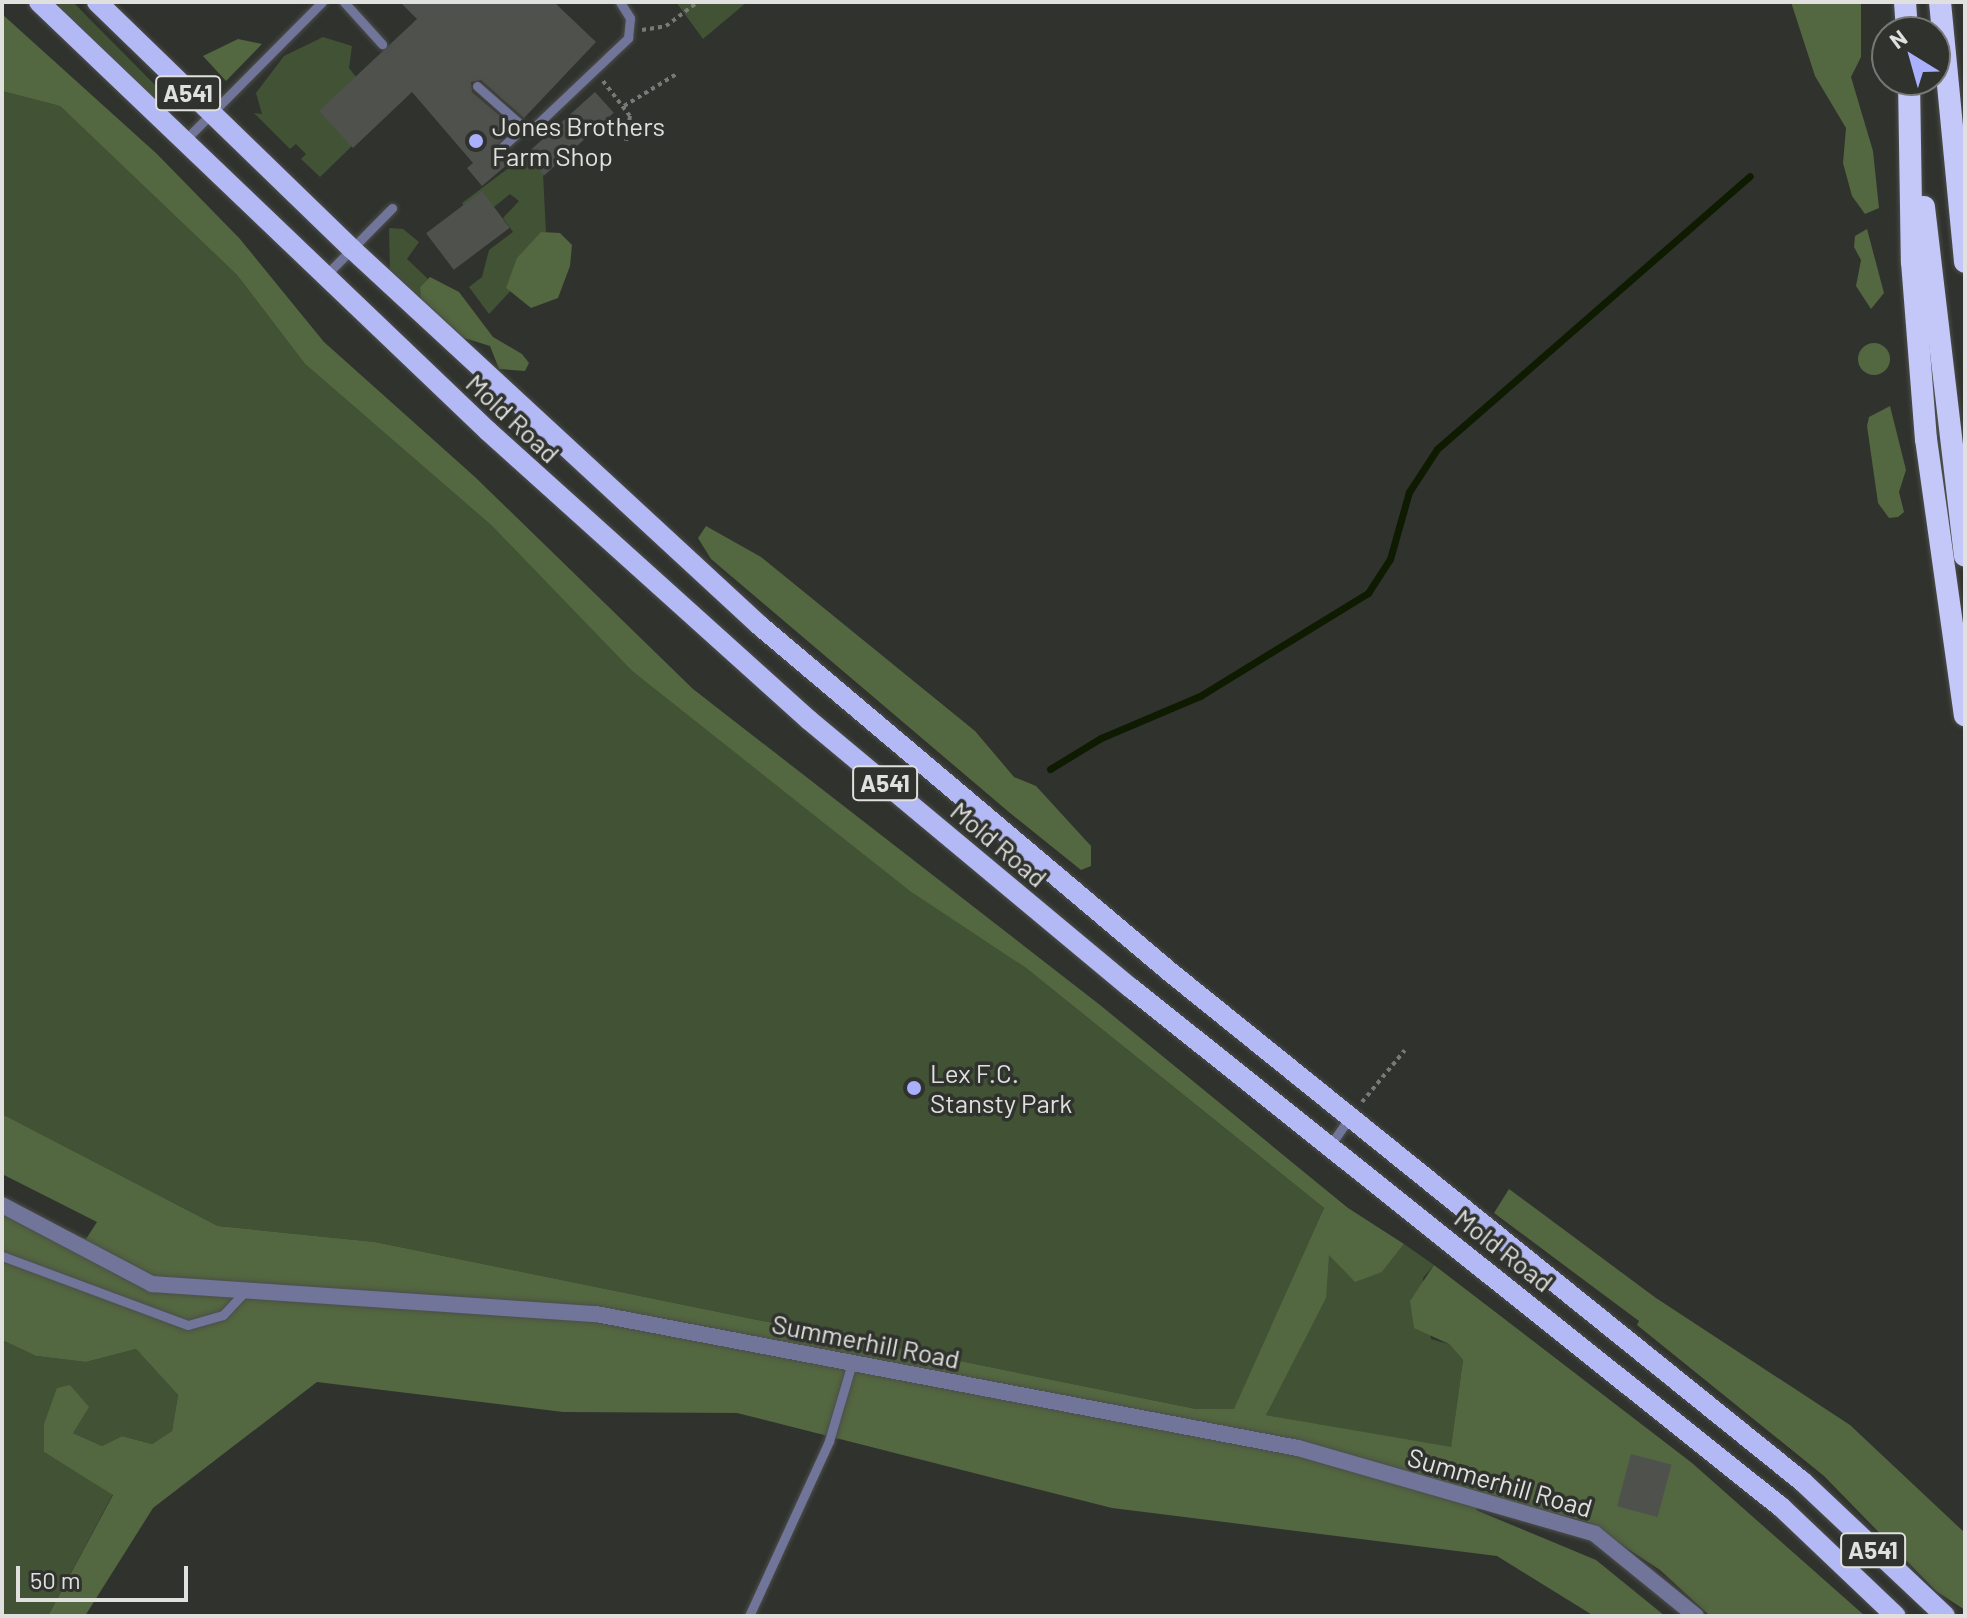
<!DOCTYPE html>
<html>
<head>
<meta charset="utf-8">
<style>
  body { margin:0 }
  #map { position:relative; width:1967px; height:1618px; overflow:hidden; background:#30322e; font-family:Barlow,sans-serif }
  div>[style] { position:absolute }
  .green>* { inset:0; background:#425235 }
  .forest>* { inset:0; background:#536740 }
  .round { border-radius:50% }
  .stream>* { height:7px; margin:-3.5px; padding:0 3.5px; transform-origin:3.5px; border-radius:3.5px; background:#0e1b01 }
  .building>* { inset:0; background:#4f514d; transform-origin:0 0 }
  .path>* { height:4px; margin-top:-2px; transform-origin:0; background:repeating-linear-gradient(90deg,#787a77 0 4px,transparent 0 8px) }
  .roads { filter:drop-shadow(0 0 2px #4c4e4a) drop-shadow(0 0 2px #4c4e4a) }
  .service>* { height:9px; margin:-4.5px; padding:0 4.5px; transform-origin:4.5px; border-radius:4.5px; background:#717599 }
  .tertiary>* { height:16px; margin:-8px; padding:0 8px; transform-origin:8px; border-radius:8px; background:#717599 }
  .primary>* { height:20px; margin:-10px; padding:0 10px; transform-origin:10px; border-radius:10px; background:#b3b9f5 }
  .trunk>* { height:22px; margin:-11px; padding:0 11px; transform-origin:11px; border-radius:11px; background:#c3c8f8 }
  .dots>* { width:22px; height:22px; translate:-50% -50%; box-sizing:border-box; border:4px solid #30322e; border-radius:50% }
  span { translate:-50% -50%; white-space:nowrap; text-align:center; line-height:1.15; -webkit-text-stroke:7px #30322e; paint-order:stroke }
  .shield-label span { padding:2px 6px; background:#30322e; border:2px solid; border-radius:6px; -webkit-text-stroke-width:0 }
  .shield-label { font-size:24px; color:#e0e1df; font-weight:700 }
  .poi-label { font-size:26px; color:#e0e1df }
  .left { translate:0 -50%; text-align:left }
  .street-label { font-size:26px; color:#e0e1df }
  .frame { position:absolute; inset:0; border:4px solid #e0e1df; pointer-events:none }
  .north { position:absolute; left:1871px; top:16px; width:80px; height:80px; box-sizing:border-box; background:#30322e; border:2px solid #767875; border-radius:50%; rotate:323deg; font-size:22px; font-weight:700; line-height:32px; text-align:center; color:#e0e1df }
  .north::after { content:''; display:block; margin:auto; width:28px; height:36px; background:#a9b0fc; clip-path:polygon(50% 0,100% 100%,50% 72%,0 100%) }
  .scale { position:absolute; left:16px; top:1566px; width:172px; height:36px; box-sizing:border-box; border:4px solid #e0e1df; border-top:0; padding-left:10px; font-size:24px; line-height:28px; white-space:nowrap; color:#e0e1df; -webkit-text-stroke:6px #30322e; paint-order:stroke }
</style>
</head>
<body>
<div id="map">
  <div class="green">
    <i style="clip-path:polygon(50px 2px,73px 2px,157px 87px,165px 115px)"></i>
    <i style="clip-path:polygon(676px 2px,747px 2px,703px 39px)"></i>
    <i style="clip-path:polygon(323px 37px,352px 46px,349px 68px,356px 77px,352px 146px,320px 177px,301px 159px,306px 154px,296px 144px,290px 149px,254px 113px,262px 114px,256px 93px,284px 56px)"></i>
    <i style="clip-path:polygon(2px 91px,60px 106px,237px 275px,305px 364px,491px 525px,632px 671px,910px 890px,1026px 968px,1324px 1208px,1234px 1410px,1196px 1409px,375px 1242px,218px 1226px,2px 1114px)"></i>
    <i style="clip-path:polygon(526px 155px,543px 174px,547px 252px,489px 314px,469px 287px,482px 277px,489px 250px,513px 232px,503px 218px,519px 201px,510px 194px,494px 207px,467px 210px,462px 203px)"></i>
    <i style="clip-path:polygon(389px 228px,403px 229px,419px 242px,407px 259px,428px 279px,420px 287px,421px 303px,390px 273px)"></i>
    <i style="clip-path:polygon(1404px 1244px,1434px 1265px,1423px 1278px,1431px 1339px,1449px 1344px,1463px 1360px,1451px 1448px,1266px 1415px,1329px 1254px,1382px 1272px)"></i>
    <i style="clip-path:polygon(2px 1340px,36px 1356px,86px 1362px,136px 1349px,178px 1395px,172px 1431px,152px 1444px,122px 1436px,102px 1446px,73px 1433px,44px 1452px,113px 1494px,48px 1616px,2px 1616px)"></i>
  </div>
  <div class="forest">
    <i style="clip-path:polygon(1791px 2px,1861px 2px,1861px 57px,1851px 77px,1873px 151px,1879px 208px,1865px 214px,1852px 196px,1843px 163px,1846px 128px,1815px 76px)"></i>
    <i style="clip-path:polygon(2px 14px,157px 154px,240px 239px,324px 342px,475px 477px,693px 689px,1100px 1005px,1348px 1208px,1404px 1244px,1382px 1272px,1355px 1282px,1329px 1255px,1326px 1298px,1266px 1415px,1451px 1447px,1463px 1360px,1449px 1344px,1414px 1328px,1410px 1301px,1434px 1265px,1692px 1463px,1865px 1616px,1710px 1616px,1660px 1570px,1587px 1522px,1501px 1499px,1485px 1499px,1476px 1510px,1596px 1560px,1665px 1616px,1594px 1616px,1497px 1556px,1112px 1508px,737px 1413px,563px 1412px,317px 1382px,153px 1508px,85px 1616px,48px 1616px,113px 1495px,44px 1452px,44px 1424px,57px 1388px,70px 1385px,89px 1407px,73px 1433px,102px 1446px,122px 1436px,152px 1444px,172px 1431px,178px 1395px,136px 1349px,86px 1362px,36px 1356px,2px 1340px,2px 1207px,86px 1239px,97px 1222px,2px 1174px,2px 1114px,218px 1226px,375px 1242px,1196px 1409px,1234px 1409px,1324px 1208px,1026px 968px,910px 891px,632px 671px,491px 525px,305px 364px,237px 275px,60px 106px,2px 91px)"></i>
    <i style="clip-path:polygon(238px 39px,262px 44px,226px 81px,203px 56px)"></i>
    <i style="clip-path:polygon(1867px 229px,1884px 293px,1871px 309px,1856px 286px,1861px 260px,1854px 247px,1855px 236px)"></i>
    <i style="clip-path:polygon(541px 232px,560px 233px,572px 245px,570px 266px,558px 298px,531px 308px,506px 288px,517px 258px)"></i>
    <i style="clip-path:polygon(430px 277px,459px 292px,493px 337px,522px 354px,529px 363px,525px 371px,499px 369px,490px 346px,461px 337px,421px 303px,420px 287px)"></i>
    <i class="round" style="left:1858px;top:343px;width:32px;height:32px"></i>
    <i style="clip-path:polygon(1890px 406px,1906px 470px,1899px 492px,1904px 512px,1898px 517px,1889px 518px,1878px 503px,1867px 426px,1869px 417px)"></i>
    <i style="clip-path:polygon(706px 526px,761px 557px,975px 731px,1014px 777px,1036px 786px,1091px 846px,1091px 866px,1081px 870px,1010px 813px,711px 559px,698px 538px)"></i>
    <i style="clip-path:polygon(1509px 1189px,1656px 1298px,1850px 1425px,1965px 1533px,1965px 1610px,1936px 1591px,1824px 1476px,1637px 1325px,1639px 1321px,1494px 1213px)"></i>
  </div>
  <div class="stream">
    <i style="left:1050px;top:769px;width:60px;rotate:-31.3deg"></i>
    <i style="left:1101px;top:738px;width:108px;rotate:-23deg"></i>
    <i style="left:1200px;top:696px;width:197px;rotate:-31.5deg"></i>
    <i style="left:1368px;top:593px;width:40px;rotate:-57.1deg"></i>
    <i style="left:1390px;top:559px;width:70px;rotate:-74.2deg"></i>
    <i style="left:1409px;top:492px;width:51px;rotate:-56.9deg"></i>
    <i style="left:1437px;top:449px;width:415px;rotate:-41.1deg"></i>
  </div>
  <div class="building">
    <i style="clip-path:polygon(400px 2px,554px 2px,596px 42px,524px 118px,481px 80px,471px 82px,472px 92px,513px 127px,495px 148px,515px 158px,482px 186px,467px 168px,473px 163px,412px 92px,353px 148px,319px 111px,417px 19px)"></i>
    <i style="left:595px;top:92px;width:28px;height:94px;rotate:48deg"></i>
    <i style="left:482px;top:191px;width:46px;height:70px;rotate:53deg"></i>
    <i style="left:1631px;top:1454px;width:42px;height:54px;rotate:15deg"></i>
  </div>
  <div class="path">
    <i style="left:642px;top:30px;width:24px;rotate:-9deg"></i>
    <i style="left:666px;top:26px;width:40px;rotate:-37deg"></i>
    <i style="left:603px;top:81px;width:44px;rotate:52.4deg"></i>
    <i style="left:630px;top:116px;width:25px;rotate:99deg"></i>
    <i style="left:624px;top:106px;width:63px;rotate:-31.4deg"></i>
    <i style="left:1362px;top:1102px;width:67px;rotate:-50.4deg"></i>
  </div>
  <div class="roads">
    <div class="service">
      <i style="left:344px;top:2px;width:57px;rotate:47.9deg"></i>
      <i style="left:477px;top:86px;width:69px;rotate:41.5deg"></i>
      <i style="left:529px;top:132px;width:137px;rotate:-43.5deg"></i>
      <i style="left:628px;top:38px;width:20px;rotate:-84deg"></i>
      <i style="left:630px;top:18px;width:19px;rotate:-122deg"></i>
      <i style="left:184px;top:141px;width:196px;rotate:-45.2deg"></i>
      <i style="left:502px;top:147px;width:25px;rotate:-42deg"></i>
      <i style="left:324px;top:277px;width:97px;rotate:-45.4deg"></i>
      <i style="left:1329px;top:1147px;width:37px;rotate:-55deg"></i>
      <i style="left:2px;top:1256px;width:198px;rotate:20.4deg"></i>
      <i style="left:188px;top:1325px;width:36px;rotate:-16deg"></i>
      <i style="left:223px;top:1315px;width:34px;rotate:-47deg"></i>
      <i style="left:749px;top:1616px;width:192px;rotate:-65.4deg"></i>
      <i style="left:829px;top:1441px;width:81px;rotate:-73.6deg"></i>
    </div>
    <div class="tertiary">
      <i style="left:2px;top:1205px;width:170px;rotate:27.8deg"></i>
      <i style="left:152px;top:1284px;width:445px;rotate:3.9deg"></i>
      <i style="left:596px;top:1314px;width:715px;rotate:10.81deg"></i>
      <i style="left:1298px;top:1448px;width:309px;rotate:16.1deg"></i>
      <i style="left:1595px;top:1534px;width:130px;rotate:39.1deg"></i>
    </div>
    <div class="primary">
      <i style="left:39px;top:2px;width:621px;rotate:43.7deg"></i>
      <i style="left:488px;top:431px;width:432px;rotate:42deg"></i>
      <i style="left:809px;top:720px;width:419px;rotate:39.8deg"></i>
      <i style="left:1131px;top:988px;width:832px;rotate:38.61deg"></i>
      <i style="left:1781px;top:1507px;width:158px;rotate:43.5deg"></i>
      <i style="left:97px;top:2px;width:355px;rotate:44.1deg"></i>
      <i style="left:352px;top:249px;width:554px;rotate:42.73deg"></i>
      <i style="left:759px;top:625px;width:538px;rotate:40.17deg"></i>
      <i style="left:1170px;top:972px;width:813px;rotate:38.86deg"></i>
      <i style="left:1803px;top:1482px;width:195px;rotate:43.3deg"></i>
    </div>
    <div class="trunk">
      <i style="left:1905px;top:2px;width:30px;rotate:86deg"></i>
      <i style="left:1940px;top:2px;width:261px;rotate:84.5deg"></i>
      <i style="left:1909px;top:80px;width:182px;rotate:89.1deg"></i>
      <i style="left:1912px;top:262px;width:178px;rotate:85.5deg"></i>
      <i style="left:1926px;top:439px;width:279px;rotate:82deg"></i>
      <i style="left:1924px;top:207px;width:351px;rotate:83.3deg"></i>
    </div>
  </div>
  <div class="dots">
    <i style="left:476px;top:141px;background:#a9b0fc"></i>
    <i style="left:914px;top:1088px;background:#a9b0fc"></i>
  </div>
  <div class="shield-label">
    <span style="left:188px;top:93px">A541</span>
    <span style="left:885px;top:783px">A541</span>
    <span style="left:1873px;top:1550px">A541</span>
  </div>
  <div class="poi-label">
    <span class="left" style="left:492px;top:141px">Jones Brothers<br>Farm Shop</span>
    <span class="left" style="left:930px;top:1088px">Lex F.C.<br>Stansty Park</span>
  </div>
  <div class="street-label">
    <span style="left:513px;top:418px;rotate:43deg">Mold Road</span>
    <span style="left:999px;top:844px;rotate:40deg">Mold Road</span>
    <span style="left:1504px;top:1250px;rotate:38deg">Mold Road</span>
    <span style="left:866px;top:1341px;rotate:11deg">Summerhill Road</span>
    <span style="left:1500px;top:1482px;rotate:16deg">Summerhill Road</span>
  </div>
  <div class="frame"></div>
  <div class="north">N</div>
  <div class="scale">50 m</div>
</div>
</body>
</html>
